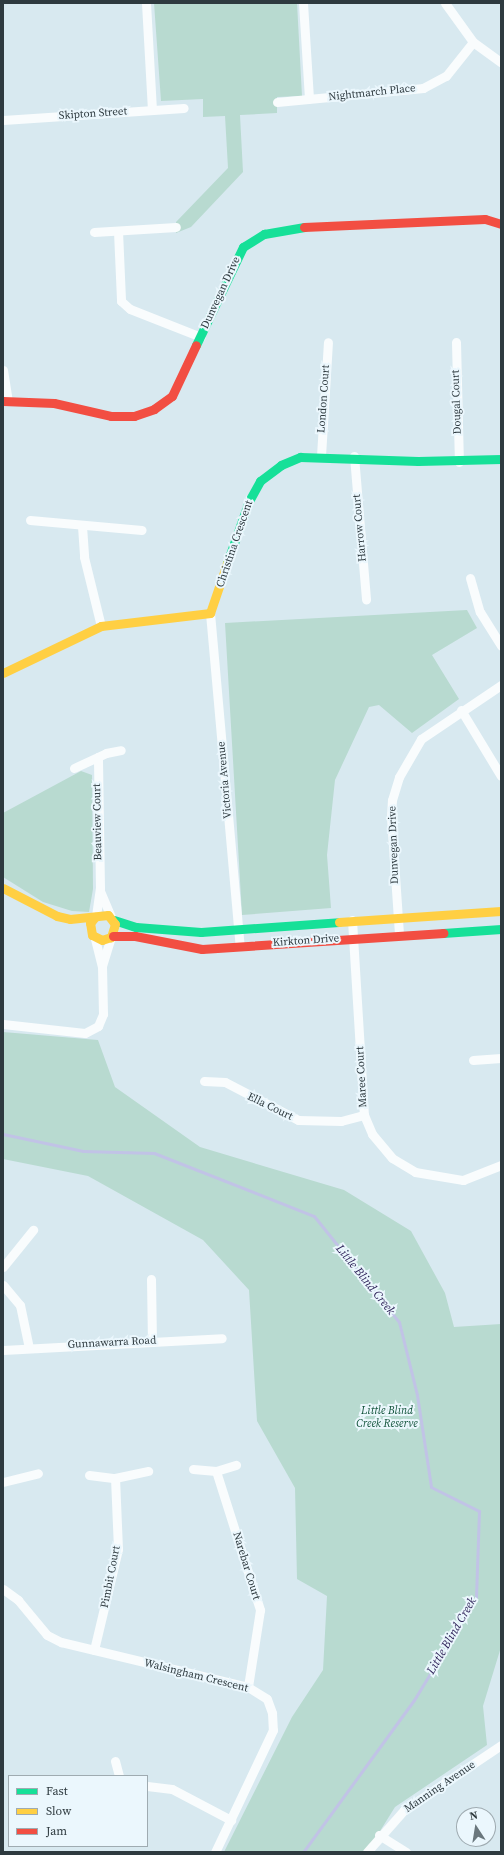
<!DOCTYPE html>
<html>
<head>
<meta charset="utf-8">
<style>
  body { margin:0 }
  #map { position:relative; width:504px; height:1855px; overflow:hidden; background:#d8e9f0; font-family:"Source Serif 4",serif }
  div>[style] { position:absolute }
  .green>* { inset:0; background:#b8dad0 }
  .stream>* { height:3px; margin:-1.5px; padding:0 1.5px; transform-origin:1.5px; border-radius:1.5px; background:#c1c3e6 }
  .street>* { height:9px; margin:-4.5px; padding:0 4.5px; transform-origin:4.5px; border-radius:4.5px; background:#f9fcfd }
  .fast>* { height:9px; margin:-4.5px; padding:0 4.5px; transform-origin:4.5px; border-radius:4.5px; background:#16e098 }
  .slow>* { height:9px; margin:-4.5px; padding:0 4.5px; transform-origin:4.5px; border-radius:4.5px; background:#ffcf43 }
  .jam>* { height:9px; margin:-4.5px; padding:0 4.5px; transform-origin:4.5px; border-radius:4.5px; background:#f24e42 }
  span { translate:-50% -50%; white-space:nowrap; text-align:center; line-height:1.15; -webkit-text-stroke:4px #ebf7fd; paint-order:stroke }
  .street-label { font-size:11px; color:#2e3a3f }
  .park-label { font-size:11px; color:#0f5138; font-style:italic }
  .water-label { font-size:12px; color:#2b1f56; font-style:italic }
  .frame { position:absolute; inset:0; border:4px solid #2e3a3f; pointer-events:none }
  .legend { position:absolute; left:8px; top:1775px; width:140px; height:72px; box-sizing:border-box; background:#ebf7fd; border:1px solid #9fabb1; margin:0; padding:5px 7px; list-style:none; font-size:12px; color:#2e3a3f }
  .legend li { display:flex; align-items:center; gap:8px; height:20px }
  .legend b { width:20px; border:1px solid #9fabb1 }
  .north { position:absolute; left:456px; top:1807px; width:40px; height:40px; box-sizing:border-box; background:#ebf7fd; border:1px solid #9fabb1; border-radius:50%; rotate:348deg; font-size:11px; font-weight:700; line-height:16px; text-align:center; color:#2e3a3f }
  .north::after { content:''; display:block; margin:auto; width:14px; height:18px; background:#6a777d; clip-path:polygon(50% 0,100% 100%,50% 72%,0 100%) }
</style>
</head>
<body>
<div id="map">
  <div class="green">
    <i style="clip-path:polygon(154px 3px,297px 3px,302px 96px,277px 97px,277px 113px,240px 115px,243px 172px,191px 227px,176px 233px,176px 222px,228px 168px,225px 116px,203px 117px,203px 99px,161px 101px)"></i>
    <i style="clip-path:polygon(467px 610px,477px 628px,432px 655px,459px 699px,412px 733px,379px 705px,369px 707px,335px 780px,327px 855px,331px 908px,242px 915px,225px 623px)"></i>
    <i style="clip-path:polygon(81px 771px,92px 775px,93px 889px,89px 912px,72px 911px,43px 902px,3px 877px,3px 813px)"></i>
    <i style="clip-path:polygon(3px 1032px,98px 1040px,115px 1087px,200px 1147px,344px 1190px,411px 1231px,445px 1293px,454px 1327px,501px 1324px,501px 1647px,483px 1706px,487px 1745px,395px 1807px,367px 1852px,224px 1852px,292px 1717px,323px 1670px,327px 1596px,297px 1579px,295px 1488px,257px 1421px,249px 1290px,203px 1240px,88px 1176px,3px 1159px)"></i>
  </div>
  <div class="stream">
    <i style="left:3px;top:1134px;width:82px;rotate:12deg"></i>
    <i style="left:83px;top:1151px;width:71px;rotate:1.6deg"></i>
    <i style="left:154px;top:1153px;width:172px;rotate:21.5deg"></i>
    <i style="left:314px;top:1216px;width:136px;rotate:51.3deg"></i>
    <i style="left:399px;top:1322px;width:75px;rotate:76.1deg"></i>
    <i style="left:417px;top:1395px;width:93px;rotate:81.3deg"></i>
    <i style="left:431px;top:1487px;width:54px;rotate:26.6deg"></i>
    <i style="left:479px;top:1511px;width:87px;rotate:92deg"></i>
    <i style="left:476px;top:1598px;width:119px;rotate:121.3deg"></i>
    <i style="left:414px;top:1700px;width:188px;rotate:126.1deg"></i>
  </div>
  <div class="street">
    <i style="left:146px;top:3px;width:107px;rotate:86.8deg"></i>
    <i style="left:303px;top:3px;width:96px;rotate:86.4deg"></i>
    <i style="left:445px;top:3px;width:48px;rotate:54.3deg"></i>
    <i style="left:473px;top:42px;width:34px;rotate:36deg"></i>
    <i style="left:277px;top:102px;width:147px;rotate:-5.5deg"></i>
    <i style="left:423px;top:88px;width:26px;rotate:-28deg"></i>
    <i style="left:446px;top:76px;width:43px;rotate:-51.5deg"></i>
    <i style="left:3px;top:120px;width:181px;rotate:-3.8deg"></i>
    <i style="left:118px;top:231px;width:70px;rotate:87.5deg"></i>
    <i style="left:121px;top:301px;width:12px;rotate:42deg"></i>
    <i style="left:130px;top:309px;width:76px;rotate:21.5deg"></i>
    <i style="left:94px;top:232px;width:82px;rotate:-3.5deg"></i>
    <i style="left:456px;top:342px;width:120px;rotate:88.6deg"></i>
    <i style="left:3px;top:370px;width:31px;rotate:81deg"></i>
    <i style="left:321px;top:456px;width:114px;rotate:-86.5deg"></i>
    <i style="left:354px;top:456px;width:144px;rotate:85.2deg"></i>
    <i style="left:30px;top:520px;width:112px;rotate:5.1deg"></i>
    <i style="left:82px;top:526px;width:31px;rotate:86deg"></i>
    <i style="left:84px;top:557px;width:71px;rotate:76.2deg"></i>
    <i style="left:470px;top:578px;width:35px;rotate:74deg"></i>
    <i style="left:480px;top:612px;width:40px;rotate:58deg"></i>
    <i style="left:210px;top:613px;width:334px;rotate:84.9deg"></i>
    <i style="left:461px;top:710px;width:77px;rotate:58.8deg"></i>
    <i style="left:74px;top:768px;width:35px;rotate:-25deg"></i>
    <i style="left:106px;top:753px;width:15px;rotate:-11deg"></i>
    <i style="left:100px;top:891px;width:28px;rotate:67deg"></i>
    <i style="left:96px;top:916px;width:28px;rotate:-82deg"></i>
    <i style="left:100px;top:888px;width:131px;rotate:-90.9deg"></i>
    <i style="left:352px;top:920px;width:195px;rotate:86.5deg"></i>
    <i style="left:364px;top:1115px;width:21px;rotate:67deg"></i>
    <i style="left:372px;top:1134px;width:31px;rotate:50deg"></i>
    <i style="left:392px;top:1158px;width:27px;rotate:31deg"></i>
    <i style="left:415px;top:1172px;width:49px;rotate:9.5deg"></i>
    <i style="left:463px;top:1180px;width:41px;rotate:-21.5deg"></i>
    <i style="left:399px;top:934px;width:116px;rotate:-93.9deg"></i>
    <i style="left:391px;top:818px;width:18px;rotate:-87deg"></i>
    <i style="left:392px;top:800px;width:24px;rotate:-73deg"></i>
    <i style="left:399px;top:777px;width:44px;rotate:-59.9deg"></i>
    <i style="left:421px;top:739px;width:97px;rotate:-34deg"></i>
    <i style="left:102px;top:966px;width:30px;rotate:-73deg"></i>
    <i style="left:3px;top:1024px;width:82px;rotate:6.3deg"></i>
    <i style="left:85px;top:1033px;width:15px;rotate:-28deg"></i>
    <i style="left:98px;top:1026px;width:13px;rotate:-67deg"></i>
    <i style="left:103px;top:1014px;width:47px;rotate:-91.2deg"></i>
    <i style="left:102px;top:967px;width:32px;rotate:-104deg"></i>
    <i style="left:473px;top:1060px;width:28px;rotate:-4deg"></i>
    <i style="left:204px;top:1081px;width:21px;rotate:3deg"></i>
    <i style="left:225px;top:1082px;width:82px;rotate:27.5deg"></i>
    <i style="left:298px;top:1120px;width:43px;rotate:1.3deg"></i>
    <i style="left:341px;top:1121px;width:24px;rotate:-15deg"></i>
    <i style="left:3px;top:1267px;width:48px;rotate:-51deg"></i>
    <i style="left:151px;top:1279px;width:62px;rotate:89.1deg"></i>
    <i style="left:3px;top:1285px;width:26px;rotate:50deg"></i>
    <i style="left:20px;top:1305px;width:44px;rotate:78.2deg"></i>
    <i style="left:3px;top:1350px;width:219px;rotate:-3.1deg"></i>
    <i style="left:193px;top:1469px;width:23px;rotate:5deg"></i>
    <i style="left:216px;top:1471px;width:21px;rotate:-17deg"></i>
    <i style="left:216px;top:1471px;width:146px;rotate:72.4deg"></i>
    <i style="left:260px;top:1610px;width:78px;rotate:98.9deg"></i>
    <i style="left:89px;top:1475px;width:26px;rotate:7deg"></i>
    <i style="left:115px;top:1478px;width:34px;rotate:-12deg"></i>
    <i style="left:3px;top:1482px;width:36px;rotate:-14deg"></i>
    <i style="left:3px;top:1589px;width:19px;rotate:36deg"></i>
    <i style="left:18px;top:1600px;width:45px;rotate:50.4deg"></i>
    <i style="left:47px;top:1635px;width:16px;rotate:27deg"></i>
    <i style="left:61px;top:1642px;width:192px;rotate:13.5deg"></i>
    <i style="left:248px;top:1687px;width:22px;rotate:32deg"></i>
    <i style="left:267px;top:1699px;width:15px;rotate:70deg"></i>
    <i style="left:272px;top:1713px;width:17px;rotate:87deg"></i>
    <i style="left:273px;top:1730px;width:135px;rotate:115.4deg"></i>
    <i style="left:94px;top:1650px;width:104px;rotate:-76.6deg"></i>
    <i style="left:118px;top:1549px;width:71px;rotate:-92.4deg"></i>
    <i style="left:115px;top:1761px;width:16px;rotate:75deg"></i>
    <i style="left:147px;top:1786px;width:25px;rotate:7deg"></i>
    <i style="left:172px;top:1789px;width:67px;rotate:27.7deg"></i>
    <i style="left:379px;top:1835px;width:32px;rotate:32deg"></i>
    <i style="left:367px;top:1852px;width:56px;rotate:-48.6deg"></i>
    <i style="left:404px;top:1810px;width:117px;rotate:-33.8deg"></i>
  </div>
  <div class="fast">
    <i style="left:196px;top:345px;width:109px;rotate:-64.4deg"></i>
    <i style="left:243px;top:247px;width:25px;rotate:-32deg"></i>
    <i style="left:264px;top:234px;width:41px;rotate:-9.9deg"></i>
    <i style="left:227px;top:563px;width:66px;rotate:-70.5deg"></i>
    <i style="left:249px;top:501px;width:23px;rotate:-61deg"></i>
    <i style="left:260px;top:481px;width:26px;rotate:-37deg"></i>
    <i style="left:281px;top:465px;width:21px;rotate:-23deg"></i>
    <i style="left:300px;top:457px;width:118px;rotate:1.9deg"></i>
    <i style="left:418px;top:461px;width:83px;rotate:-1.4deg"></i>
    <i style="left:114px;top:920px;width:23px;rotate:18deg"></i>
    <i style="left:136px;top:927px;width:65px;rotate:4.4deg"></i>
    <i style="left:201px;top:932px;width:138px;rotate:-4.1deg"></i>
    <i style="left:443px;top:933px;width:58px;rotate:-3.9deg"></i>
  </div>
  <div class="slow">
    <i style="left:3px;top:673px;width:109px;rotate:-25.6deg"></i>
    <i style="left:101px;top:626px;width:110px;rotate:-6.8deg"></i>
    <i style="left:210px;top:613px;width:53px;rotate:-71.2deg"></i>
    <i style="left:3px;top:888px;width:61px;rotate:27.4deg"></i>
    <i style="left:57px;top:916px;width:13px;rotate:13deg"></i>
    <i style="left:70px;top:919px;width:38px;rotate:-6deg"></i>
    <i style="left:108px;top:915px;width:11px;rotate:52deg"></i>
    <i style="left:115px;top:924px;width:14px;rotate:107deg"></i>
    <i style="left:111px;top:937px;width:9px;rotate:162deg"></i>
    <i style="left:102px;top:940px;width:11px;rotate:-153deg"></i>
    <i style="left:92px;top:935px;width:12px;rotate:-99deg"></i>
    <i style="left:90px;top:923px;width:8px;rotate:-50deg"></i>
    <i style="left:339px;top:922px;width:162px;rotate:-3.9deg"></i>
  </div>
  <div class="jam">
    <i style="left:304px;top:227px;width:181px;rotate:-2.5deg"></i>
    <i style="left:485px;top:219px;width:17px;rotate:17deg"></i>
    <i style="left:3px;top:401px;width:51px;rotate:2.2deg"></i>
    <i style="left:54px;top:403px;width:58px;rotate:12.8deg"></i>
    <i style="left:111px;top:416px;width:23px"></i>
    <i style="left:134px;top:416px;width:21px;rotate:-19deg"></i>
    <i style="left:154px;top:409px;width:22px;rotate:-36deg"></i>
    <i style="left:172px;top:396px;width:56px;rotate:-64.8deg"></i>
    <i style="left:113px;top:936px;width:22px"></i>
    <i style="left:135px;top:936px;width:68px;rotate:11deg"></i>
    <i style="left:202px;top:949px;width:242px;rotate:-3.8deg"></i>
  </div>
  <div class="street-label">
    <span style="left:372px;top:93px;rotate:-6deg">Nightmarch Place</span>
    <span style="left:93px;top:114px;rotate:-4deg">Skipton Street</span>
    <span style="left:221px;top:293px;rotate:-65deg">Dunvegan Drive</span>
    <span style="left:324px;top:399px;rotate:-86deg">London Court</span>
    <span style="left:457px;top:402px;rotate:-92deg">Dougal Court</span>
    <span style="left:360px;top:528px;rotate:-95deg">Harrow Court</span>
    <span style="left:235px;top:544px;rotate:-71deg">Christina Crescent</span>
    <span style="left:225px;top:780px;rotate:-95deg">Victoria Avenue</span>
    <span style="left:98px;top:822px;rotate:-91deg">Beauview Court</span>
    <span style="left:394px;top:845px;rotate:-92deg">Dunvegan Drive</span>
    <span style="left:306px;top:941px;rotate:-4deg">Kirkton Drive</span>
    <span style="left:362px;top:1077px;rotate:-93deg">Maree Court</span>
    <span style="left:270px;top:1107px;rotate:26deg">Ella Court</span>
    <span style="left:112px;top:1343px;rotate:-3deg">Gunnawarra Road</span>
    <span style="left:246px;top:1566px;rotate:73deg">Narebar Court</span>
    <span style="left:111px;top:1577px;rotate:-79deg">Pimbit Court</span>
    <span style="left:196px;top:1676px;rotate:14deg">Walsingham Crescent</span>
    <span style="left:440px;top:1787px;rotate:-34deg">Manning Avenue</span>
  </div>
  <div class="park-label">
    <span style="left:387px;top:1418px">Little Blind<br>Creek Reserve</span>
  </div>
  <div class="water-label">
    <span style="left:365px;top:1280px;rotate:51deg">Little Blind Creek</span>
    <span style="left:452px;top:1636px;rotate:-60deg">Little Blind Creek</span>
  </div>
  <div class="frame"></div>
  <ul class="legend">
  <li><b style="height:5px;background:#16e098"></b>Fast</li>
  <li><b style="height:5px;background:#ffcf43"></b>Slow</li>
  <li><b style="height:5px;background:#f24e42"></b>Jam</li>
  </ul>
  <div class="north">N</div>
</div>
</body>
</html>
